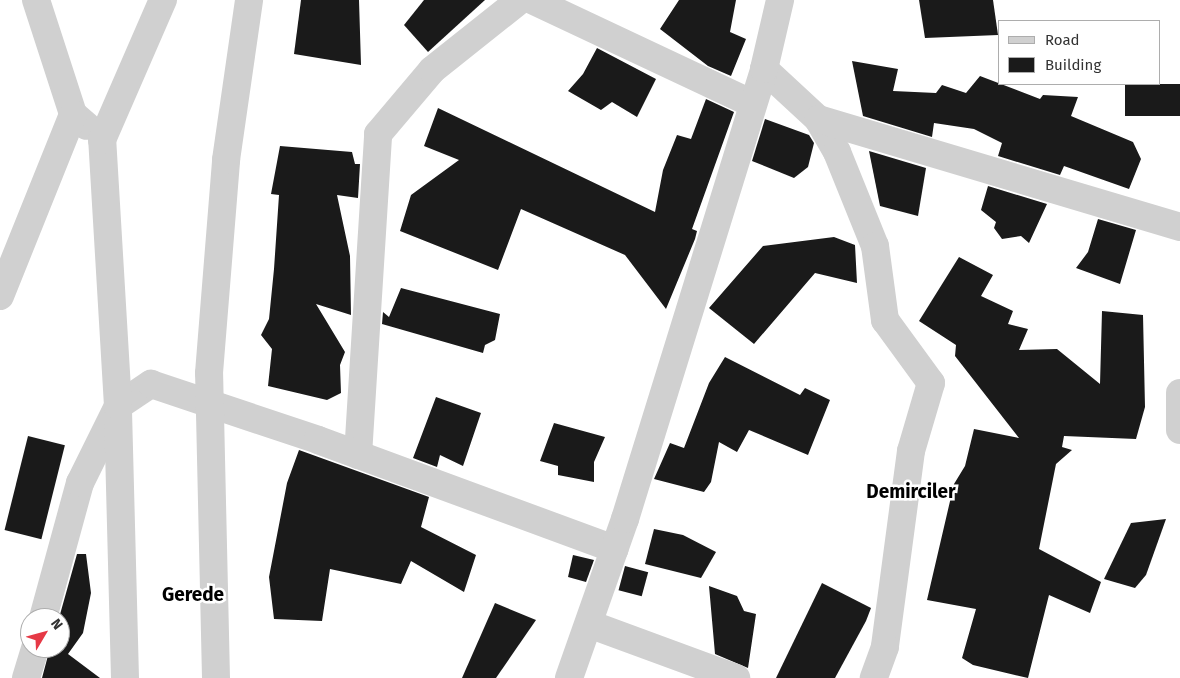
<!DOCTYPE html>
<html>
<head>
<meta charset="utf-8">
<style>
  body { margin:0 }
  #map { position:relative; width:1180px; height:678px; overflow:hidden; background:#fff; font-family:"Fira Sans",sans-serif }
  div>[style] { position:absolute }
  .building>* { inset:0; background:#1a1a1a; transform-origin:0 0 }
  .minor>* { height:28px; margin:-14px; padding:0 14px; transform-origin:14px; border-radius:14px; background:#d0d0d0 }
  span { translate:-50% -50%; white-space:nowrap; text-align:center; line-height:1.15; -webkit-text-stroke:5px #fff; paint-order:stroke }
  .district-label { font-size:19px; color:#000; font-weight:700 }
  .legend { position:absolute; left:998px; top:20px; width:162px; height:65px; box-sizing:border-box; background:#fff; border:1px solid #adadad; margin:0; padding:6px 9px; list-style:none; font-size:15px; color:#333 }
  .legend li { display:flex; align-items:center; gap:10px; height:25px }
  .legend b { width:25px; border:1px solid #adadad }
  .north { position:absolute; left:20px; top:608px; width:50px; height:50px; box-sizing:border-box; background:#fff; border:1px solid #adadad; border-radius:50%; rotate:53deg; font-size:14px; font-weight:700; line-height:20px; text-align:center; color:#333 }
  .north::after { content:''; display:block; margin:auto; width:18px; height:22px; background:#e63946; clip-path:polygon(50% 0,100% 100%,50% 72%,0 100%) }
</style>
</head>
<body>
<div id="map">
  <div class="building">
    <i style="clip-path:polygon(301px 0,359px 0,361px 65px,294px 54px)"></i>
    <i style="clip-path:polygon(424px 0,485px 0,428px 52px,404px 25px)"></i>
    <i style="clip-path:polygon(679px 0,736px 0,730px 32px,746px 39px,731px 76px,708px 66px,660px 29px)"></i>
    <i style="clip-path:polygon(919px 0,993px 0,998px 35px,925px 38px)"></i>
    <i style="clip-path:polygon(597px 48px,656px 79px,637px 117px,612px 102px,601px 110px,568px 91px,583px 74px)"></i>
    <i style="clip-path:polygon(852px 61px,898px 69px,893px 91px,936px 93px,942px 85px,966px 93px,980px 76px,1040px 99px,1043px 95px,1078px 97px,1071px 116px,1133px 142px,1141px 159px,1129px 189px,1064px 166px,1060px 175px,998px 156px,1002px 143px,974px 129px,934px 123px,932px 137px,863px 116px)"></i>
    <i style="left:1125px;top:84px;width:55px;height:32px"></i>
    <i style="clip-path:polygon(706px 99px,734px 112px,692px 229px,697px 231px,695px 239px,666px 309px,625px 255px,521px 209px,498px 270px,400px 231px,411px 195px,459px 160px,424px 146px,438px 108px,655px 212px,663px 170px,677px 135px,691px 139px)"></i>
    <i style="clip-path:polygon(765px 119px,809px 135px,814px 143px,808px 167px,794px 178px,752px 161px)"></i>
    <i style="clip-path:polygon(280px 146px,352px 152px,355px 164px,360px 164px,358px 198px,337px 195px,350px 256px,351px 315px,316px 304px,345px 352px,340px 365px,341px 393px,327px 400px,268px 386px,272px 349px,261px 335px,269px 319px,274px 269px,279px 195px,271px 194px)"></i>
    <i style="clip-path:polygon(869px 151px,926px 168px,918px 216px,880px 206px)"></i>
    <i style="clip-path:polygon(988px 186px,1047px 204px,1029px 243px,1021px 236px,1002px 239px,994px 228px,996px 222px,981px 210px)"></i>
    <i style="clip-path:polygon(1098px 219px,1136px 230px,1120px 284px,1076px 268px,1088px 252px)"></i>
    <i style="clip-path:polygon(834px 237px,855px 245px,857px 283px,815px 273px,754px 344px,709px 308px,763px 246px)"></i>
    <i style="clip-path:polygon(959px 257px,993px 275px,981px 296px,1013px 311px,1008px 324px,1028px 329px,1019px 350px,1057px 349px,1100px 384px,1102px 311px,1143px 315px,1145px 407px,1136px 439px,1064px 436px,1062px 447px,1072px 450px,1056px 464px,1039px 549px,1101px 582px,1090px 613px,1049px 595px,1028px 678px,973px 665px,962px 658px,976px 609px,927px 600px,954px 484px,965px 466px,974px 429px,1019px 438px,955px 356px,956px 345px,919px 321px)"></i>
    <i style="clip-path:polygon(401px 288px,500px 314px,495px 340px,485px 345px,483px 353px,382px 324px,383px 312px,389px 317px)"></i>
    <i style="clip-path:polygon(725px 357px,800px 395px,805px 388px,830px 400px,808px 455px,749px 430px,737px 452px,719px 442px,711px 482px,704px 492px,654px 479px,670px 443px,684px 448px,709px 383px)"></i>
    <i style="clip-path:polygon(436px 397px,481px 413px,463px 466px,440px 455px,437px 467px,413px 458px)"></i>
    <i style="clip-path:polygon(554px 423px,605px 437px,594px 462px,594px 482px,558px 475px,558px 466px,540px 461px)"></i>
    <i style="left:28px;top:436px;width:38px;height:97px;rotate:14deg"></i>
    <i style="clip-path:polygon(299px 450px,429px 497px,421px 527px,476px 555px,464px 592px,411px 561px,401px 584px,330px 569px,322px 621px,274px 619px,269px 577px,287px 483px)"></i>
    <i style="clip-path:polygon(1166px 519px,1146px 575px,1135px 588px,1104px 579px,1131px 523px)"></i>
    <i style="clip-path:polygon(654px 529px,683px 535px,716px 552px,701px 578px,645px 564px)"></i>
    <i style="clip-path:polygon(77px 554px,86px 554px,91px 593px,83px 633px,68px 654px,100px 678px,42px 678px,50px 648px,60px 648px,59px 618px)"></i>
    <i style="clip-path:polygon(573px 555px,594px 560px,586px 582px,568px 577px)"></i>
    <i style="left:625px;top:566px;width:24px;height:25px;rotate:15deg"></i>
    <i style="clip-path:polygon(822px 583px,871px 608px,866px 621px,835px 678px,776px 678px)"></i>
    <i style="clip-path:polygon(709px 586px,737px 596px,744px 611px,756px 614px,748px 668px,715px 654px)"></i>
    <i style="clip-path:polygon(495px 603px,536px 620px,496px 678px,462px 678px)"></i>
  </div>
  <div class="minor">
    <i style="left:36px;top:0;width:120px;rotate:72deg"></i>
    <i style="left:73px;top:114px;width:18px;rotate:41deg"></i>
    <i style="left:532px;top:0;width:244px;rotate:25.2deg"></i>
    <i style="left:764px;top:69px;width:74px;rotate:42.8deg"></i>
    <i style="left:818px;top:119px;width:38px;rotate:60deg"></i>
    <i style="left:837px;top:152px;width:101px;rotate:68deg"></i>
    <i style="left:875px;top:246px;width:75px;rotate:82.3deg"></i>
    <i style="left:885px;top:320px;width:78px;rotate:53.9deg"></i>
    <i style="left:931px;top:383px;width:71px;rotate:106.4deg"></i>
    <i style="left:911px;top:451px;width:198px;rotate:97.6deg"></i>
    <i style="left:885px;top:647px;width:33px;rotate:110deg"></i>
    <i style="left:818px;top:119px;width:378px;rotate:16.6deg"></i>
    <i style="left:0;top:296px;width:196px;rotate:-68.1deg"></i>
    <i style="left:1180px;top:393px;width:37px;rotate:90deg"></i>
    <i style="left:358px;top:455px;width:322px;rotate:-86.4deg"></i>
    <i style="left:378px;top:134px;width:84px;rotate:-49.8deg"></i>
    <i style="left:432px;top:70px;width:112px;rotate:-38.5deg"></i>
    <i style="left:43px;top:618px;width:140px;rotate:-74.7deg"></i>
    <i style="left:80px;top:483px;width:86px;rotate:-63.7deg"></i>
    <i style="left:118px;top:406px;width:40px;rotate:-34deg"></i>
    <i style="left:151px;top:384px;width:176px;rotate:18.5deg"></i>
    <i style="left:318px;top:440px;width:316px;rotate:20.2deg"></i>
    <i style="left:589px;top:624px;width:157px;rotate:20.2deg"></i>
    <i style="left:26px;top:678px;width:31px;rotate:-73deg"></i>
    <i style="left:125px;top:678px;width:272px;rotate:-91.5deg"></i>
    <i style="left:118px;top:406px;width:266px;rotate:-93.4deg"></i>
    <i style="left:102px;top:140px;width:153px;rotate:-66.5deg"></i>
    <i style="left:216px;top:678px;width:305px;rotate:-91.3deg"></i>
    <i style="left:209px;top:373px;width:214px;rotate:-85.4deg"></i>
    <i style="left:226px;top:160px;width:162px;rotate:-81.8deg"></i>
    <i style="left:569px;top:678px;width:169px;rotate:-70.6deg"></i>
    <i style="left:625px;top:519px;width:471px;rotate:-72.8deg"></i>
    <i style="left:764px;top:69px;width:71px;rotate:-76.9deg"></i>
  </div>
  <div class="district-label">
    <span style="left:911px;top:492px">Demirciler</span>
    <span style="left:193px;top:595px">Gerede</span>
  </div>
  <ul class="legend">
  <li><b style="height:6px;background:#d0d0d0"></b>Road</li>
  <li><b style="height:14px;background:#1a1a1a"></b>Building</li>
  </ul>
  <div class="north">N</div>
</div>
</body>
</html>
